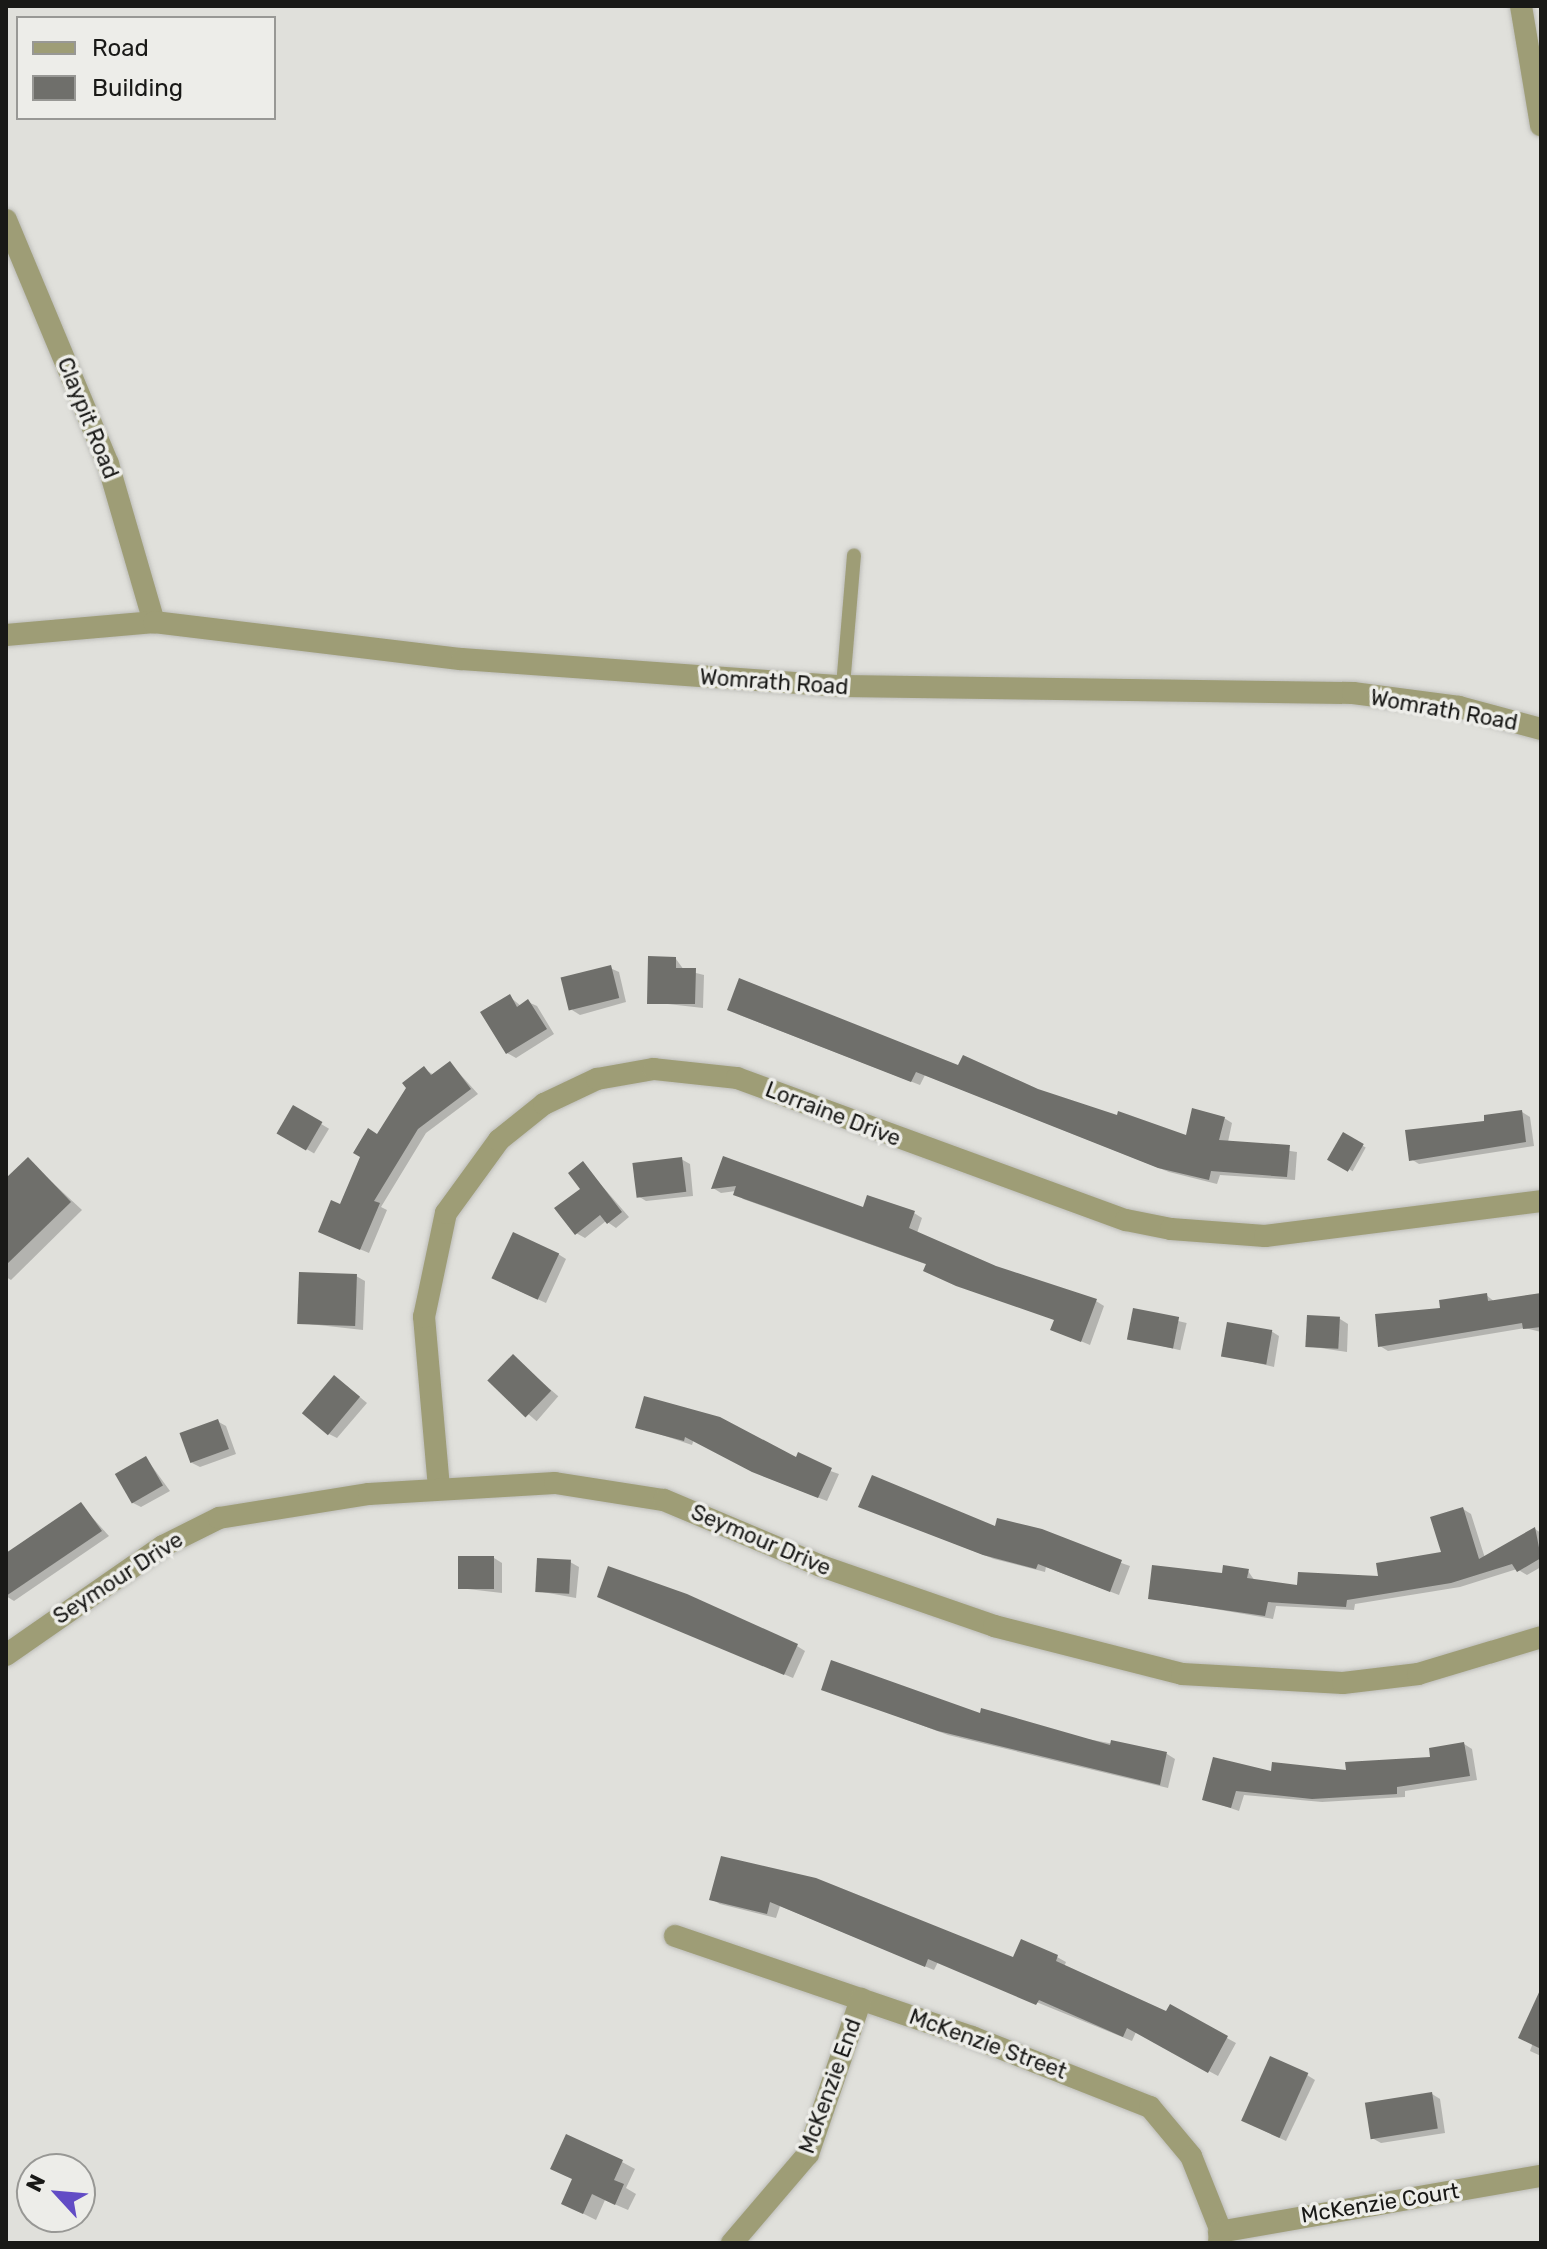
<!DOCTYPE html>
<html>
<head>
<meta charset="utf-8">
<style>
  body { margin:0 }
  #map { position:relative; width:1547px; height:2249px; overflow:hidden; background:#e0e0db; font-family:Rubik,sans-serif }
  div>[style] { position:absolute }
  .shadow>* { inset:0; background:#0003; transform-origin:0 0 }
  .building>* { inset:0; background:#6f6f6b; transform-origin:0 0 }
  .roads { filter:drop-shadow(0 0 2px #bcbcb8) drop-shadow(0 0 2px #bcbcb8) }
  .service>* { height:14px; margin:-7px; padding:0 7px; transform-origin:7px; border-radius:7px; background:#9e9d76 }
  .minor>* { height:22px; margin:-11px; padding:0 11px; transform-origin:11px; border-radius:11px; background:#9e9d76 }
  .tertiary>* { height:22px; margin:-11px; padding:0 11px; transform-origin:11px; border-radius:11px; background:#9e9d76 }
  span { translate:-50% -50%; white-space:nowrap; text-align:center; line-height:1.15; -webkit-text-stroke:7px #edede9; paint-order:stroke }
  .street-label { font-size:22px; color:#191917 }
  .frame { position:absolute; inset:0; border:8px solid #191917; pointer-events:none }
  .legend { position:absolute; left:16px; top:16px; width:260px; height:104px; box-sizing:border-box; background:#edede9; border:2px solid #989895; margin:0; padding:10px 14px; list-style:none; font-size:24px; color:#191917 }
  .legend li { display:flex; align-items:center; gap:16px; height:40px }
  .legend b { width:40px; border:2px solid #989895 }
  .north { position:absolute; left:16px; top:2153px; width:80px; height:80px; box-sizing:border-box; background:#edede9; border:2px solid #989895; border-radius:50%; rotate:296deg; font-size:22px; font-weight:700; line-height:32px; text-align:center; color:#191917 }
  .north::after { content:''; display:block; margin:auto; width:28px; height:36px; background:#624cc5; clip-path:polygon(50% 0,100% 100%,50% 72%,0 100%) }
</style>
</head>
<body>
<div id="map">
  <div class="shadow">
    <i style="clip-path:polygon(676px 959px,684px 970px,704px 975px,703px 1008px,650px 1002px)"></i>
    <i style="clip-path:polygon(610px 968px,619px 972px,626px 1002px,580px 1015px,572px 1010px)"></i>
    <i style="clip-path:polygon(510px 997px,521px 1006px,528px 1002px,537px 1006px,554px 1034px,516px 1058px,507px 1053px)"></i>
    <i style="clip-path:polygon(737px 1014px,959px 1068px,1187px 1137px,1224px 1118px,1232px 1123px,1228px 1142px,1297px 1152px,1295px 1180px,1220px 1175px,1217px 1184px,1169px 1172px,925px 1075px,920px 1085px)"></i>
    <i style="clip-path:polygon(450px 1063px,478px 1094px,426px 1133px,381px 1207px,387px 1210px,369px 1253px,329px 1236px,378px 1137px,424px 1069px,434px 1075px)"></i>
    <i style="left:293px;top:1107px;width:42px;height:29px;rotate:31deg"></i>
    <i style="clip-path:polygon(1522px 1112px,1530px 1117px,1534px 1146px,1419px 1164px,1411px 1159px)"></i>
    <i style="left:1343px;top:1135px;width:26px;height:27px;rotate:29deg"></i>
    <i style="clip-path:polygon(724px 1158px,865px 1209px,914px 1213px,922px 1218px,917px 1233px,995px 1268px,1096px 1301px,1104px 1306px,1090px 1345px,1052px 1329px,1055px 1320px,928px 1265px,743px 1199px,736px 1191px,721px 1193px,713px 1188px)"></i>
    <i style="clip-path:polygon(681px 1159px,690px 1164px,693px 1196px,646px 1201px,638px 1196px)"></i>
    <i style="clip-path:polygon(28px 1160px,82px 1210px,11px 1280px,6px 1277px,6px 1181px)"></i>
    <i style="clip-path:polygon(583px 1164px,629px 1217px,616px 1228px,606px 1221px,585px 1238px,576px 1233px)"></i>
    <i style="clip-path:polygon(558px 1254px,566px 1259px,546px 1303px,502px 1283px)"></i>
    <i style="clip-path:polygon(356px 1276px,365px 1281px,363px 1330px,300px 1323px)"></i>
    <i style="clip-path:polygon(1486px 1295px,1495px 1302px,1541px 1295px,1541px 1332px,1525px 1328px,1388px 1351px,1380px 1346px,1442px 1310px)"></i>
    <i style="left:1135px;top:1311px;width:53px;height:28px;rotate:13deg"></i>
    <i style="clip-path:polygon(1340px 1319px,1348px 1324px,1347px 1352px,1307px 1346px)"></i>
    <i style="clip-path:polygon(1271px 1331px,1279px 1336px,1274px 1367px,1223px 1355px)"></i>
    <i style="left:513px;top:1357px;width:60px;height:33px;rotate:41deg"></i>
    <i style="clip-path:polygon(343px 1383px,367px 1403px,337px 1438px,329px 1434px)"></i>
    <i style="clip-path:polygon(217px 1421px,226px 1426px,236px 1454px,200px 1467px,192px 1463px)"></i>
    <i style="clip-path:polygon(638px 1427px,796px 1459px,839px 1474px,827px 1501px,763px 1476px,694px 1439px,692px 1445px)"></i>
    <i style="clip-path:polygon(146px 1458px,170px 1491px,141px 1507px,133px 1503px)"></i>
    <i style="clip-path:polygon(81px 1505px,109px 1536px,14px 1601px,6px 1596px,6px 1557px)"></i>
    <i style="clip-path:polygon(1463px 1509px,1471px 1514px,1485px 1558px,1535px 1529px,1541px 1533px,1541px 1567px,1527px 1575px,1517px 1569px,1460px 1587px,1355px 1604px,1354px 1610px,1276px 1606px,1273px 1619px,1150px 1598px,1248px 1571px,1255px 1581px,1299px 1588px,1380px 1579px,1444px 1554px)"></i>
    <i style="clip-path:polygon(869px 1510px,996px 1529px,998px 1520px,1130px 1566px,1119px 1595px,1046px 1567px,1045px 1572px,994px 1559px)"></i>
    <i style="clip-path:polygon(494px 1558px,502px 1563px,502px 1593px,459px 1588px)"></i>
    <i style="clip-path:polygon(570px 1562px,579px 1567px,576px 1598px,537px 1591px)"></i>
    <i style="clip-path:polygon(608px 1600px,797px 1646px,805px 1651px,793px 1678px)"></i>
    <i style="clip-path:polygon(824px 1689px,1167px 1754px,1175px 1759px,1168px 1788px,948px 1735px)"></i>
    <i style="clip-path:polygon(1464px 1744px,1472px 1749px,1477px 1780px,1405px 1791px,1405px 1797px,1322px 1802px,1244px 1795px,1239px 1811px,1204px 1799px,1273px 1774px,1348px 1772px,1433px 1758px)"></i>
    <i style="clip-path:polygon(722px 1858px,1014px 1960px,1057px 1957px,1066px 1962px,1064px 1967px,1167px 2014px,1171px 2007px,1236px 2043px,1218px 2076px,1136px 2032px,1132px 2041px,938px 1962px,934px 1970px,780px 1906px,776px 1918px,720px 1904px,711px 1899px)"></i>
    <i style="clip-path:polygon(1541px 2020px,1541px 2056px,1530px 2051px)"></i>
    <i style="clip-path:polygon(1307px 2075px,1315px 2080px,1286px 2141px,1250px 2124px)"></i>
    <i style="clip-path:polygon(1432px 2094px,1440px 2099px,1445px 2133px,1381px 2143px,1372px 2138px)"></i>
    <i style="clip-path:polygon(622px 2162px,635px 2169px,626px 2188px,636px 2194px,628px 2210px,605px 2200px,596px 2220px,576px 2210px)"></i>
  </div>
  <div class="building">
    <i style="clip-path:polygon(648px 956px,676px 957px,676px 968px,696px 968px,695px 1004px,647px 1004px)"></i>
    <i style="left:611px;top:965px;width:34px;height:52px;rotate:76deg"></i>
    <i style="clip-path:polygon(739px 978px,958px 1065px,963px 1055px,1038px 1089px,1117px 1115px,1118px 1111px,1186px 1135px,1192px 1108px,1225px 1117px,1219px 1140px,1290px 1145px,1287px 1177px,1211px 1171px,1209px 1180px,1158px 1168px,916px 1072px,911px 1082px,727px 1010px)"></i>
    <i style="clip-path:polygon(510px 994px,517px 1007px,528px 999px,547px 1029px,506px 1054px,480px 1012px)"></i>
    <i style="clip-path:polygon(450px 1061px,471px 1089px,418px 1129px,374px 1201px,380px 1203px,360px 1250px,318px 1232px,331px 1200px,340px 1204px,360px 1157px,353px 1153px,368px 1128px,377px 1134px,406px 1088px,402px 1083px,424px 1066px,431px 1075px)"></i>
    <i style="left:293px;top:1105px;width:34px;height:33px;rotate:30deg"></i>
    <i style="clip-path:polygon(1522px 1110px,1526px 1142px,1409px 1161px,1405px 1130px,1484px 1121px,1484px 1115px)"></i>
    <i style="left:1343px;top:1132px;width:24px;height:32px;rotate:30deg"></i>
    <i style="clip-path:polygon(723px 1156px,863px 1207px,867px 1195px,915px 1211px,909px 1228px,996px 1266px,1097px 1299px,1081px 1342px,1050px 1330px,1054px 1320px,956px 1286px,923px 1271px,926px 1264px,733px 1195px,736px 1186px,711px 1189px)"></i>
    <i style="clip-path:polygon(28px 1157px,71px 1202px,6px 1265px,6px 1178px)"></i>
    <i style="left:682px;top:1157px;width:35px;height:50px;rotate:83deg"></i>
    <i style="clip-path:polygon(583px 1161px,622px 1212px,607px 1224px,600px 1215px,575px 1235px,554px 1208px,580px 1189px,568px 1173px)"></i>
    <i style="left:513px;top:1232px;width:51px;height:51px;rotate:25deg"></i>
    <i style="left:299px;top:1272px;width:58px;height:52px;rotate:2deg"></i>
    <i style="clip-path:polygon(1487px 1293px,1488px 1301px,1541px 1293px,1541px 1327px,1523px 1329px,1522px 1323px,1378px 1347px,1375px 1314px,1440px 1308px,1439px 1300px)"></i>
    <i style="left:1133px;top:1308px;width:47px;height:32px;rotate:11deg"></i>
    <i style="left:1307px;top:1315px;width:33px;height:32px;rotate:3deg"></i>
    <i style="left:1227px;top:1322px;width:46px;height:35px;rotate:10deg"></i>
    <i style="left:513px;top:1354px;width:53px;height:37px;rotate:44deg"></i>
    <i style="left:334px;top:1375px;width:34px;height:50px;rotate:40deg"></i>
    <i style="clip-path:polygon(644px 1396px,720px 1417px,796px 1457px,798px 1452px,832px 1468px,818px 1498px,752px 1472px,685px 1437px,684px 1441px,635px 1428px)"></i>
    <i style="left:218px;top:1419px;width:32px;height:41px;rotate:70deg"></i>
    <i style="left:146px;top:1456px;width:34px;height:36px;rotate:60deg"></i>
    <i style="clip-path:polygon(872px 1475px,995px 1526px,997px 1518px,1042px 1529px,1122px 1560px,1110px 1592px,1038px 1564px,1036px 1569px,983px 1555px,858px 1507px)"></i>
    <i style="clip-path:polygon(81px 1502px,102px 1531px,6px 1596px,6px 1553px)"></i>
    <i style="clip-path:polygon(1463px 1507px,1479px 1559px,1535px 1527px,1541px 1558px,1517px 1572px,1512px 1564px,1451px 1583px,1347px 1600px,1346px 1607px,1268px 1602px,1265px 1616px,1148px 1599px,1152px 1565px,1222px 1573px,1223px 1565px,1249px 1569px,1247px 1578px,1297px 1585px,1298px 1572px,1378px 1576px,1376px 1563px,1441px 1552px,1430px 1517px)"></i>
    <i style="left:458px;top:1556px;width:36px;height:33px"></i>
    <i style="left:537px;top:1558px;width:34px;height:34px;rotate:3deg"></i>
    <i style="clip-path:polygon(608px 1566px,687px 1594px,798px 1644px,784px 1675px,597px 1597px)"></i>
    <i style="clip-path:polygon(831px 1660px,980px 1713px,981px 1708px,1110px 1745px,1111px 1740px,1167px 1752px,1160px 1785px,938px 1731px,821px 1690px)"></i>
    <i style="clip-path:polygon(1464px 1742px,1470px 1776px,1397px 1787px,1397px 1794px,1312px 1799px,1236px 1791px,1231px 1808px,1202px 1800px,1213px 1757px,1271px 1771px,1272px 1762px,1346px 1770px,1345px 1762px,1430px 1757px,1429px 1748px)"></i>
    <i style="clip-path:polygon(721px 1856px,816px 1878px,1013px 1957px,1021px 1939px,1058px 1955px,1056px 1961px,1166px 2011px,1170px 2004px,1228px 2036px,1208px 2073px,1127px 2028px,1123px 2037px,1039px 2000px,1036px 2005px,928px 1959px,925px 1967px,770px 1902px,767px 1914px,709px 1900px)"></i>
    <i style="clip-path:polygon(1541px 1988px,1541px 2049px,1518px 2038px)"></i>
    <i style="left:1270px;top:2056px;width:42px;height:71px;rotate:24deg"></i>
    <i style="left:1432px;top:2092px;width:37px;height:68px;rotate:81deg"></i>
    <i style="clip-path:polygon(566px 2134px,623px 2160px,614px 2180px,624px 2184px,615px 2205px,592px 2194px,583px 2214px,561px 2204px,572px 2179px,550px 2169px)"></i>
  </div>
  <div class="roads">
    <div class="service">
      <i style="left:843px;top:686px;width:131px;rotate:-85.2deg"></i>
    </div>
    <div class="minor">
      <i style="left:6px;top:220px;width:264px;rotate:67.3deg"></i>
      <i style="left:108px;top:464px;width:165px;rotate:73.8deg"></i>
      <i style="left:439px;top:1488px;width:172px;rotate:-95deg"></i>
      <i style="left:424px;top:1317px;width:106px;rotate:-78.1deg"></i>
      <i style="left:446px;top:1213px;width:90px;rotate:-54deg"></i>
      <i style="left:499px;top:1140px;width:58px;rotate:-38.7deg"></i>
      <i style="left:544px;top:1104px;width:59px;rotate:-25.3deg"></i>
      <i style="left:597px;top:1079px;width:58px;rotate:-10deg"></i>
      <i style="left:654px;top:1069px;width:83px;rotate:6.2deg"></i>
      <i style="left:737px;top:1078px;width:414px;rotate:20.1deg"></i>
      <i style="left:1126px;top:1220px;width:46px;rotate:11.3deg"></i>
      <i style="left:1171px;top:1229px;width:94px;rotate:4.3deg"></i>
      <i style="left:1265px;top:1236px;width:278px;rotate:-7.2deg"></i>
      <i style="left:6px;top:1655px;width:191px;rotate:-34.8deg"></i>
      <i style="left:163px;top:1546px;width:63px;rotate:-26.6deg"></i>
      <i style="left:219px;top:1518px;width:152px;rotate:-9.1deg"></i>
      <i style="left:369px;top:1494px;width:186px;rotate:-3.4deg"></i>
      <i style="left:555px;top:1483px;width:110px;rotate:8.9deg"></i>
      <i style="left:664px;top:1500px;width:170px;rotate:22.8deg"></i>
      <i style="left:821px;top:1566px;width:183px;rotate:19.1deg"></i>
      <i style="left:994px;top:1626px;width:194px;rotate:14.3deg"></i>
      <i style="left:1182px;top:1674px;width:161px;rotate:3.2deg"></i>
      <i style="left:1343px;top:1683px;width:76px;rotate:-6.8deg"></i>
      <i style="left:1418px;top:1674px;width:128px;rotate:-16.7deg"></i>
      <i style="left:675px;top:1936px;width:314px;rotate:18.8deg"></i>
      <i style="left:972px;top:2037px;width:191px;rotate:21.5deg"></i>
      <i style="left:1150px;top:2107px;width:64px;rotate:50.1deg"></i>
      <i style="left:1191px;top:2156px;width:79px;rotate:68.3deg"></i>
      <i style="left:1220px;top:2229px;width:14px;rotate:94deg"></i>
      <i style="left:1219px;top:2232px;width:327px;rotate:-9.9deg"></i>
      <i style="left:732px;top:2243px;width:117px;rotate:-49.5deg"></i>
      <i style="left:808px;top:2154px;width:164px;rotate:-71.1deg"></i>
    </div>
    <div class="tertiary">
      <i style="left:1521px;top:6px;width:121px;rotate:80.5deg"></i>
      <i style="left:6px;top:635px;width:149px;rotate:-5deg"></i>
      <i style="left:154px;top:622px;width:310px;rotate:6.9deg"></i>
      <i style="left:462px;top:659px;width:382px;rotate:4.1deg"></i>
      <i style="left:843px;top:686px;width:510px;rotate:0.79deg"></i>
      <i style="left:1353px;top:693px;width:107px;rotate:7.5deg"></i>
      <i style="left:1459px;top:707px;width:85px;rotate:15deg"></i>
    </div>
  </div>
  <div class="street-label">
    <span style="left:88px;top:418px;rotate:68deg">Claypit Road</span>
    <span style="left:774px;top:682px;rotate:4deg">Womrath Road</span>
    <span style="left:1444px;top:710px;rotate:10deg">Womrath Road</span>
    <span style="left:833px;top:1114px;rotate:21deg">Lorraine Drive</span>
    <span style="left:761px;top:1540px;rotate:23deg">Seymour Drive</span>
    <span style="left:118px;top:1578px;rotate:-33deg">Seymour Drive</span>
    <span style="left:988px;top:2044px;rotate:20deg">McKenzie Street</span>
    <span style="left:830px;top:2086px;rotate:-70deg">McKenzie End</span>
    <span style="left:1380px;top:2203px;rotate:-9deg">McKenzie Court</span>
  </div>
  <div class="frame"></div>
  <ul class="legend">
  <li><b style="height:10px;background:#9e9d76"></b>Road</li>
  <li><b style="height:22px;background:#6f6f6b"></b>Building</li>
  </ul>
  <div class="north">N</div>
</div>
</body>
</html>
